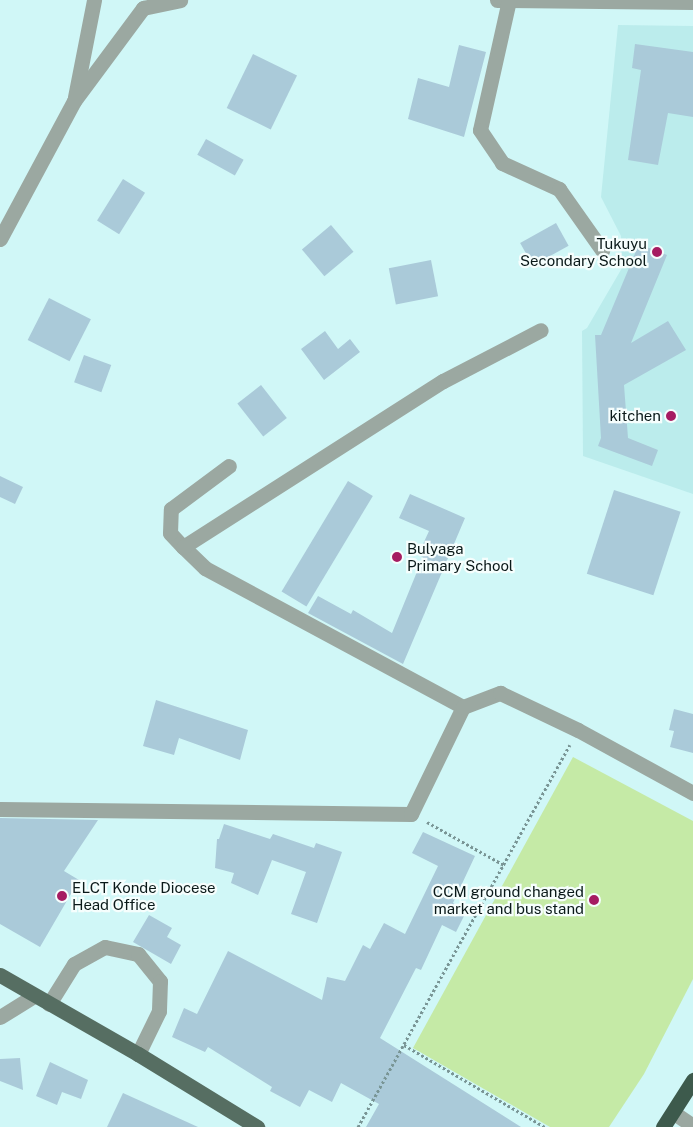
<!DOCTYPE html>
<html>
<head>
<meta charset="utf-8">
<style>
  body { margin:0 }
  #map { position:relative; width:693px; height:1127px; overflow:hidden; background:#d0f7f7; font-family:"Public Sans",sans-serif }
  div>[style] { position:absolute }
  .built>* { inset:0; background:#bbecec }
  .green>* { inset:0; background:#c5eaa6 }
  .building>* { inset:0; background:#aacad9; transform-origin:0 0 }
  .path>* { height:3px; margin-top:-1.5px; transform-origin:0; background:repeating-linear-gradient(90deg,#799595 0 2.5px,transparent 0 5px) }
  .minor>* { height:15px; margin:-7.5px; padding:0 7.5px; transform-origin:7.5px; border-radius:7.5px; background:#9ba8a1 }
  .major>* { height:15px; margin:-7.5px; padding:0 7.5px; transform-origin:7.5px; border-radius:7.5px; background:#566e62 }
  .highway>* { height:15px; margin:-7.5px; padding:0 7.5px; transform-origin:7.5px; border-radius:7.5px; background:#3d5a4c }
  .dots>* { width:14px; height:14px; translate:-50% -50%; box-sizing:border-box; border:2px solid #f6fefd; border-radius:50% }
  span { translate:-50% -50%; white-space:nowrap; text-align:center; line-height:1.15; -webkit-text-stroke:4.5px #f6fefd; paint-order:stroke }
  .poi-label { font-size:15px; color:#0a1919 }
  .right { translate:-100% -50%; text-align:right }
  .left { translate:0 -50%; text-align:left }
</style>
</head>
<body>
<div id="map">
  <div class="built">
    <i style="clip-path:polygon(618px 25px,693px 26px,693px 494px,583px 456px,582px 331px,587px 328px,622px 268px,621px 236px,601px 197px)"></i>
  </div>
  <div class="green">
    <i style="clip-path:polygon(573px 757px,693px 821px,693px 979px,644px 1074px,609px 1127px,550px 1127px,413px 1048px)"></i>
  </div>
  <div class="building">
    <i style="clip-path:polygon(635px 44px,693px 52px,693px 117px,668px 113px,658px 165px,628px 160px,641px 70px,632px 68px)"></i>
    <i style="clip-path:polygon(459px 45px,486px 52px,464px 137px,408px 119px,418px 78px,449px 87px)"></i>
    <i style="left:253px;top:54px;width:49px;height:60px;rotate:26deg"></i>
    <i style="left:206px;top:139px;width:43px;height:18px;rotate:29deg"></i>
    <i style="left:123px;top:179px;width:26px;height:49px;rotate:32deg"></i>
    <i style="left:556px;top:223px;width:26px;height:41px;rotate:61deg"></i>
    <i style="left:331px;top:225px;width:35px;height:38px;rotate:50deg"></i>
    <i style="clip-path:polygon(639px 244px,667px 255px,631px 343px,668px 321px,686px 350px,624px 385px,628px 438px,658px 450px,652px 466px,598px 446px,601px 438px,595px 335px,601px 335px)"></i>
    <i style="left:431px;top:260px;width:37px;height:43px;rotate:79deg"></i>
    <i style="left:49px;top:298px;width:47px;height:47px;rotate:27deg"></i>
    <i style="clip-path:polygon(325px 331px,338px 349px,350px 339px,360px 352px,324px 380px,301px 349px)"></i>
    <i style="left:84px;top:355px;width:29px;height:29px;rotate:20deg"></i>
    <i style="left:261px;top:385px;width:42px;height:30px;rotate:52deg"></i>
    <i style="clip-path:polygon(0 476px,23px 487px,15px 504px,0 497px)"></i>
    <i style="left:348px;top:481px;width:29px;height:129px;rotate:31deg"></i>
    <i style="left:614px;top:490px;width:70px;height:88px;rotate:18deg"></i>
    <i style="clip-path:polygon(410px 494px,465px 518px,403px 664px,308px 613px,318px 596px,351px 614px,353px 610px,392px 633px,423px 557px,418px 555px,429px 531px,399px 518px)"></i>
    <i style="clip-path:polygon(156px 700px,248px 730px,240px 760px,179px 738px,174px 755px,143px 746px)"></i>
    <i style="clip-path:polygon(674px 709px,693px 714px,693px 753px,670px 747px,674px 731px,669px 730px)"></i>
    <i style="clip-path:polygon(0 818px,98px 820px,64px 871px,79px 880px,40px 947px,0 924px)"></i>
    <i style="clip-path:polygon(224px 824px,270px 839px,273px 834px,314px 848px,316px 843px,342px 852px,317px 923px,291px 914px,306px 872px,272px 860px,258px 895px,231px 883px,234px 873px,215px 868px,217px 839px,219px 839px)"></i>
    <i style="clip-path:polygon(423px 832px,475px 856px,453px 903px,467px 910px,456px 932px,442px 925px,421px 970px,416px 968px,380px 1038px,521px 1127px,366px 1127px,379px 1104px,341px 1083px,332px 1102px,309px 1090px,300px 1107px,270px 1091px,272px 1087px,208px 1047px,205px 1052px,172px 1037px,184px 1008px,197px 1014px,228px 951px,322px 1000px,327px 977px,345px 981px,363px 945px,370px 949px,384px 923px,405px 934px,438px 866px,412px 853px)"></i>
    <i style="clip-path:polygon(149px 915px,172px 928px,167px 937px,181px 945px,171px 964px,133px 942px)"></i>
    <i style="clip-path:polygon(20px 1058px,23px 1090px,0 1081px,0 1059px)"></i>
    <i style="clip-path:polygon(50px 1062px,88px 1080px,81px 1099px,62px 1092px,57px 1105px,36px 1096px)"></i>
    <i style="clip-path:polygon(123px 1093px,198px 1127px,107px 1127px)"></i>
  </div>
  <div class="path">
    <i style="left:427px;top:822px;width:88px;rotate:29.2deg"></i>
    <i style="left:404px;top:1045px;width:163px;rotate:30.2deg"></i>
    <i style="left:358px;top:1127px;width:437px;rotate:-61deg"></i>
  </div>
  <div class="minor">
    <i style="left:497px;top:0;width:196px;rotate:0.6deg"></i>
    <i style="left:509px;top:0;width:133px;rotate:102.6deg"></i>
    <i style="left:480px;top:130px;width:40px;rotate:56deg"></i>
    <i style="left:502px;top:163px;width:63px;rotate:24.5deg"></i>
    <i style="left:559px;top:189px;width:75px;rotate:54.8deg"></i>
    <i style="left:75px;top:97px;width:99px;rotate:-78.9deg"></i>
    <i style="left:0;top:239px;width:157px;rotate:-61.8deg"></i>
    <i style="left:74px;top:101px;width:116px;rotate:-53.4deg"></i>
    <i style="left:143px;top:8px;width:38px;rotate:-12deg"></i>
    <i style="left:183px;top:547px;width:19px;rotate:-133deg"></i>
    <i style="left:170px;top:533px;width:24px;rotate:-88deg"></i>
    <i style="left:171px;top:509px;width:72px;rotate:-36.6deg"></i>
    <i style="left:463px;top:707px;width:293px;rotate:-151.7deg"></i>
    <i style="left:205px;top:568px;width:30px;rotate:-136deg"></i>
    <i style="left:183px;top:547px;width:308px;rotate:-32.6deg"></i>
    <i style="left:443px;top:381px;width:110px;rotate:-27.5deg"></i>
    <i style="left:0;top:809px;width:411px;rotate:0.7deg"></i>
    <i style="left:411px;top:814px;width:119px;rotate:-64.1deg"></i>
    <i style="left:463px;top:707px;width:40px;rotate:-21deg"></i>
    <i style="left:500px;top:693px;width:86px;rotate:25.4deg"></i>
    <i style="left:578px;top:730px;width:131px;rotate:28.7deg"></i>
    <i style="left:49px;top:1004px;width:47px;rotate:-58deg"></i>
    <i style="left:74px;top:964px;width:35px;rotate:-29deg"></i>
    <i style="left:105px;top:947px;width:34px;rotate:12deg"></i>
    <i style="left:138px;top:954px;width:35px;rotate:51deg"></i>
    <i style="left:160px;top:981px;width:30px;rotate:92deg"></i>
    <i style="left:159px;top:1011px;width:48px;rotate:116deg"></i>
    <i style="left:0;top:1017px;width:40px;rotate:-32deg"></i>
    <i style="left:674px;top:1113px;width:23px;rotate:34deg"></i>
  </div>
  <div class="major">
    <i style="left:0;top:975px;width:159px;rotate:29.8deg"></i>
    <i style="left:138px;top:1054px;width:140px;rotate:31.5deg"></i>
  </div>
  <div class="highway">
    <i style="left:663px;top:1127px;width:56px;rotate:-57.4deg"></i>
  </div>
  <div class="dots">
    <i style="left:657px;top:252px;background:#a61c62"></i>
    <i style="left:671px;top:416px;background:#a61c62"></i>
    <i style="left:397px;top:557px;background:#a61c62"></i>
    <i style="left:62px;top:896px;background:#a61c62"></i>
    <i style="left:594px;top:900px;background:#a61c62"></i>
  </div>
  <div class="poi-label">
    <span class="right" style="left:647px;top:252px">Tukuyu<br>Secondary School</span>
    <span class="right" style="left:661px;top:416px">kitchen</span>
    <span class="left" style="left:407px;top:557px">Bulyaga<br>Primary School</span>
    <span class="left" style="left:72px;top:896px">ELCT Konde Diocese<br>Head Office</span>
    <span class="right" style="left:584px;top:900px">CCM ground changed<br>market and bus stand</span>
  </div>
</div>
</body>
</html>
